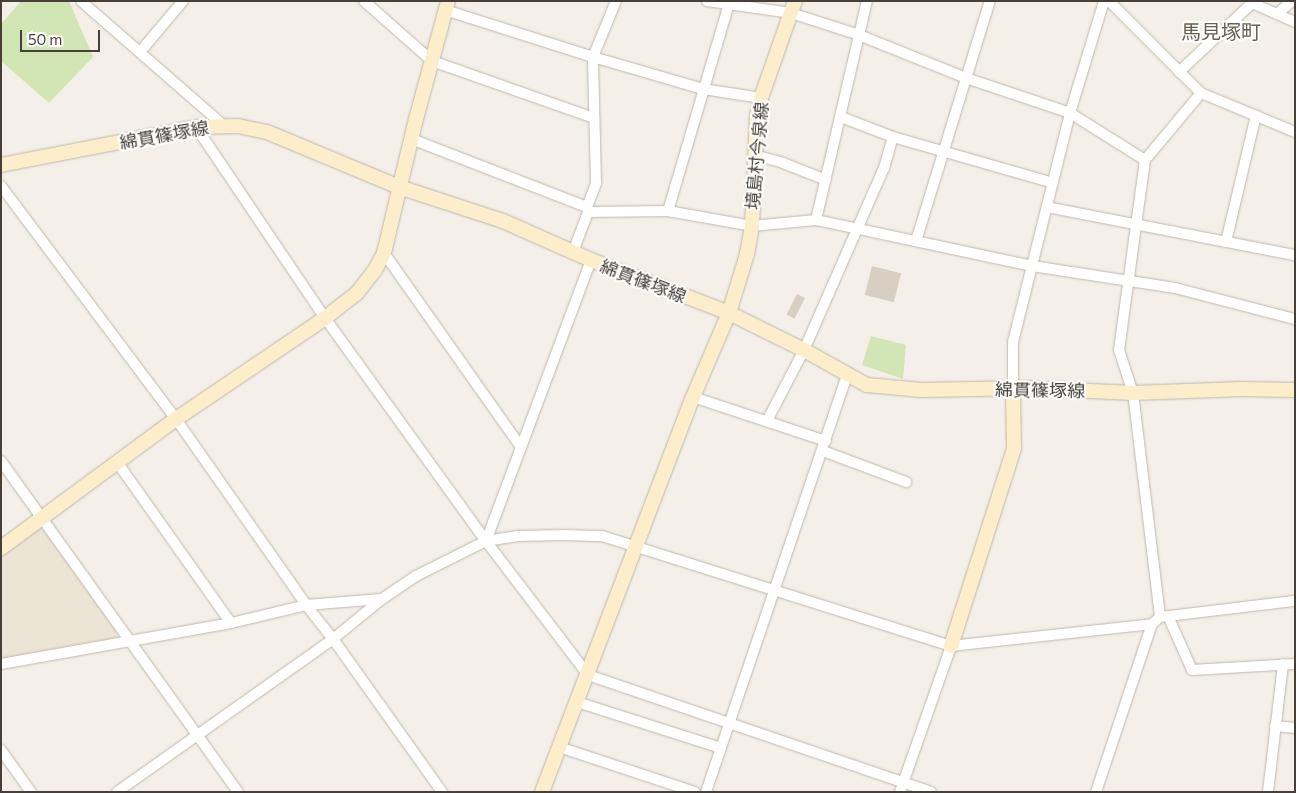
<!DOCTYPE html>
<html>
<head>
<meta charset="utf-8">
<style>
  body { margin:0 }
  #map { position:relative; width:1296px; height:793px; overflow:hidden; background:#f4f0e9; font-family:Commissioner,"Noto Sans JP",sans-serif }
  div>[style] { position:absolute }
  .education>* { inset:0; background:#ece4d4 }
  .green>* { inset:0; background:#d1e6b4 }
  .building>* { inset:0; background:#d8cec2; transform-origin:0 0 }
  .roads { filter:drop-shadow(0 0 1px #bfb7ac) drop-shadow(0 0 1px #bfb7ac) }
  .street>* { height:10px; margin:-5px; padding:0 5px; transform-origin:5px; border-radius:5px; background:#fff }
  .secondary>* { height:14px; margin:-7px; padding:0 7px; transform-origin:7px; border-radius:7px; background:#fceeca }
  span { translate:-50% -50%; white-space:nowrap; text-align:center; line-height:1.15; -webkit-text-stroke:4px #fff; paint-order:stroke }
  .street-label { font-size:18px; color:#474038 }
  .quarter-label { font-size:20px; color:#6a5e4f }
  .frame { position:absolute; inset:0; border:2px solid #474038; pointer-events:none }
  .scale { position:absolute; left:20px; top:30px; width:80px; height:22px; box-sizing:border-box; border:2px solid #474038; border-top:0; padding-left:6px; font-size:15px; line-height:18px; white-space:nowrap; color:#474038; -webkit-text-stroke:4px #fff; paint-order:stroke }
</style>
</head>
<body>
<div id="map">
  <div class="education">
    <i style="clip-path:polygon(40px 528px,45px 530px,118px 634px,114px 639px,1px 660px,1px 556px)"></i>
  </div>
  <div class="green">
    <i style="clip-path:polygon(21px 1px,69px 1px,93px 57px,49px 103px,1px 61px,1px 24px)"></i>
    <i style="clip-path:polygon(871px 336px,906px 345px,903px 379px,862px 365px)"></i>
  </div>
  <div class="building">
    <i style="left:872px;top:266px;width:30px;height:30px;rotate:14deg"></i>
    <i style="left:797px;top:294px;width:9px;height:23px;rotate:27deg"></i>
  </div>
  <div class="roads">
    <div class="street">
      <i style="left:81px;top:1px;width:189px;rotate:41.1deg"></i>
      <i style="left:364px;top:1px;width:91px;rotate:41.4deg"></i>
      <i style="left:432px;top:61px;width:172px;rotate:19.4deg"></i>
      <i style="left:707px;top:1px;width:85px;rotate:8.1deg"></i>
      <i style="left:791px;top:13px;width:71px;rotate:17.9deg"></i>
      <i style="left:859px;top:35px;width:115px;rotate:21.9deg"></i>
      <i style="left:966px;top:78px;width:110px;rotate:18.6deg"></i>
      <i style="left:1070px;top:113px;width:89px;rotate:32.1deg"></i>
      <i style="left:1145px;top:160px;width:192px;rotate:97.8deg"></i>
      <i style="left:1119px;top:350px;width:45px;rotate:72deg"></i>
      <i style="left:1133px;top:393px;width:226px;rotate:83.1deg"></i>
      <i style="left:1109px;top:1px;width:130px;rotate:45deg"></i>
      <i style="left:1201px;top:93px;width:102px;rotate:22.5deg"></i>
      <i style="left:445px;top:10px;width:155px;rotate:17.6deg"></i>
      <i style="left:593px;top:57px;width:115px;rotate:16.2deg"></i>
      <i style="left:703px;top:89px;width:59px;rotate:8.8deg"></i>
      <i style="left:1277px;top:14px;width:20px;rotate:-41deg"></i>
      <i style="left:140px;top:52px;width:67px;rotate:-49.9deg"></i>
      <i style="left:1179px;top:72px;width:100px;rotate:-43.4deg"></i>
      <i style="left:1252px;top:3px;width:47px;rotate:23.8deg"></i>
      <i style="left:841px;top:117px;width:56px;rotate:21deg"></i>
      <i style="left:893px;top:137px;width:166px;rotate:16deg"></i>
      <i style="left:196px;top:127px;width:230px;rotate:56deg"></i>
      <i style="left:325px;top:318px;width:275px;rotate:54.2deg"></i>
      <i style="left:486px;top:541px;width:168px;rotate:52.7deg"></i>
      <i style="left:588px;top:675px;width:362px;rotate:18.8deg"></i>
      <i style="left:414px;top:140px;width:186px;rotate:21.2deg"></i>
      <i style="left:754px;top:155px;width:30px;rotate:15deg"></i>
      <i style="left:783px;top:163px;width:46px;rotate:21.6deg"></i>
      <i style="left:1145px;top:160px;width:87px;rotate:-50.1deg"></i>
      <i style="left:1px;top:186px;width:291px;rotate:53.1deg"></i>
      <i style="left:176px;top:419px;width:227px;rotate:55deg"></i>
      <i style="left:306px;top:605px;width:43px;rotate:51.5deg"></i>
      <i style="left:333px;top:639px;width:188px;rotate:54.5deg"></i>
      <i style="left:1047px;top:207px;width:253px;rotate:11deg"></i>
      <i style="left:668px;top:211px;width:219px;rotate:-73.6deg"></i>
      <i style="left:588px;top:212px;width:80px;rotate:-0.7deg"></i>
      <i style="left:668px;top:211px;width:85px;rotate:10.1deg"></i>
      <i style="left:752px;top:226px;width:64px;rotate:-5.4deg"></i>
      <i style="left:816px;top:220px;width:221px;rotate:12deg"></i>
      <i style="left:1032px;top:266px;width:145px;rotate:8.7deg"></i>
      <i style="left:1175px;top:288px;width:124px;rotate:14.5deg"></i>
      <i style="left:816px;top:220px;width:225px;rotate:-76.9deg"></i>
      <i style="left:916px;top:241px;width:251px;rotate:-72.9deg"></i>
      <i style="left:1226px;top:242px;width:130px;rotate:-76.7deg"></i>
      <i style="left:573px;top:252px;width:43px;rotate:-69.4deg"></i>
      <i style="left:588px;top:212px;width:5px;rotate:-101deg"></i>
      <i style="left:587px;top:207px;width:26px;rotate:-69deg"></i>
      <i style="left:596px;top:183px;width:126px;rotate:-91.4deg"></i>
      <i style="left:593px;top:57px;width:61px;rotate:-67.7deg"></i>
      <i style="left:384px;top:253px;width:237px;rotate:54.8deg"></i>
      <i style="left:1013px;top:389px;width:47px;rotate:-90deg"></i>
      <i style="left:1013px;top:342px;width:236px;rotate:-76deg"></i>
      <i style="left:1070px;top:113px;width:117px;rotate:-73.1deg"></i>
      <i style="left:693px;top:397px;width:140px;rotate:18.3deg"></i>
      <i style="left:767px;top:421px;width:80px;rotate:-62.5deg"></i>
      <i style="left:804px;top:350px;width:199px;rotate:-66.3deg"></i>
      <i style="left:884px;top:168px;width:32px;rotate:-74deg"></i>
      <i style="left:823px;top:451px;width:89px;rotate:20.5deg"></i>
      <i style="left:1px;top:461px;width:407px;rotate:54.4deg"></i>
      <i style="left:117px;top:462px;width:197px;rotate:54.7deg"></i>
      <i style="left:486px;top:541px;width:300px;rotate:-69.5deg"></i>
      <i style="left:1168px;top:616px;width:59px;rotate:66deg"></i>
      <i style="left:1192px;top:670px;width:103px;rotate:-3.3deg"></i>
      <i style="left:1px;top:664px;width:234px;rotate:-10.1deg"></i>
      <i style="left:231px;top:623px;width:77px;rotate:-13.5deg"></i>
      <i style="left:306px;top:605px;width:75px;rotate:-4.6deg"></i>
      <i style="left:577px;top:702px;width:151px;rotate:17.7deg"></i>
      <i style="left:1275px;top:726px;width:20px;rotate:6deg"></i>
      <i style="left:559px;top:747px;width:143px;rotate:18.3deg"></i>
      <i style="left:1px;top:750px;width:52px;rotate:54.5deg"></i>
      <i style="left:117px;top:792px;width:265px;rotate:-35.3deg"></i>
      <i style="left:333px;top:639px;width:63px;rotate:-39.2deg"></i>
      <i style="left:382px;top:599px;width:41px;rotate:-34.1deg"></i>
      <i style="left:416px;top:576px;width:78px;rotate:-26.6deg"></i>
      <i style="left:486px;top:541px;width:32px;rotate:-9deg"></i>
      <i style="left:518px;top:536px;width:47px;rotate:-1.2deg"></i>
      <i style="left:565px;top:535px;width:37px;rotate:2deg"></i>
      <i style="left:602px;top:536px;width:366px;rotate:17.5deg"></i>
      <i style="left:951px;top:646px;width:202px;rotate:-6.2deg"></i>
      <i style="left:706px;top:792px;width:440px;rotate:-71.3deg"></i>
      <i style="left:900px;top:792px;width:155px;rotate:-70.7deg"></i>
      <i style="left:1096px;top:792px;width:177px;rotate:-71.6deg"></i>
      <i style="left:1152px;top:624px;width:11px;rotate:-41deg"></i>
      <i style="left:1160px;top:617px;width:136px;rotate:-6.8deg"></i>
      <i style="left:1268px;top:792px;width:129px;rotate:-83.3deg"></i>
    </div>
    <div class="secondary">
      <i style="left:1px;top:165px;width:199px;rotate:-11deg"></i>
      <i style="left:196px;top:127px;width:42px;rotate:-1.4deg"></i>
      <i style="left:238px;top:126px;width:30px;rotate:12deg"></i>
      <i style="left:267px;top:132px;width:143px;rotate:22.6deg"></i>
      <i style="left:399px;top:187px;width:109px;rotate:18.1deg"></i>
      <i style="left:503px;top:221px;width:96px;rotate:23.9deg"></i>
      <i style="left:591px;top:260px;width:148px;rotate:21deg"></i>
      <i style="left:729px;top:313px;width:84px;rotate:26.3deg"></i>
      <i style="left:804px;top:350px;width:72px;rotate:29.1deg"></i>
      <i style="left:867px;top:385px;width:55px;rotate:5.2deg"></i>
      <i style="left:922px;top:390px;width:104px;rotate:-1.1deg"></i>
      <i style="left:1026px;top:388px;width:107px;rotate:2.7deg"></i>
      <i style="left:1133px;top:393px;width:109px;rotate:-2.1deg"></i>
      <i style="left:1242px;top:389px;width:53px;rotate:1.1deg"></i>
      <i style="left:1px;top:548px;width:217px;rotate:-36.4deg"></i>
      <i style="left:176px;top:419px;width:180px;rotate:-34.1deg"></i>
      <i style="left:325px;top:318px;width:41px;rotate:-38deg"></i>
      <i style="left:357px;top:293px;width:29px;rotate:-52deg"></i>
      <i style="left:375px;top:270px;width:19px;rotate:-62deg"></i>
      <i style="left:384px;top:253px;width:138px;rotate:-76.6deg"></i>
      <i style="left:416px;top:119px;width:122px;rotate:-74.8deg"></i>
      <i style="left:951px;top:646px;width:208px;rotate:-72.3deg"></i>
      <i style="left:1014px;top:448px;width:59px;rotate:-91deg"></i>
      <i style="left:542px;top:792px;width:423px;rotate:-69.1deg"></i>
      <i style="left:693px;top:397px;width:91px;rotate:-66.8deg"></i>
      <i style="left:729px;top:313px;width:62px;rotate:-73deg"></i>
      <i style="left:747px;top:254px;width:28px;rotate:-80deg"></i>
      <i style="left:752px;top:226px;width:110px;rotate:-87.4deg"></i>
      <i style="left:757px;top:116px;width:18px;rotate:-77deg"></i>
      <i style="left:761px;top:98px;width:103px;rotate:-70.7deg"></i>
    </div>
  </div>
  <div class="street-label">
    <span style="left:164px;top:135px;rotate:-10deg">綿貫篠塚線</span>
    <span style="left:757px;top:156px;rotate:-85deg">境島村今泉線</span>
    <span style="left:643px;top:281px;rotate:21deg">綿貫篠塚線</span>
    <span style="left:1040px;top:390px;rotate:1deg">綿貫篠塚線</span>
  </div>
  <div class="quarter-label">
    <span style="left:1221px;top:31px">馬見塚町</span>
  </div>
  <div class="frame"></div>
  <div class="scale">50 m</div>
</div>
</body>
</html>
